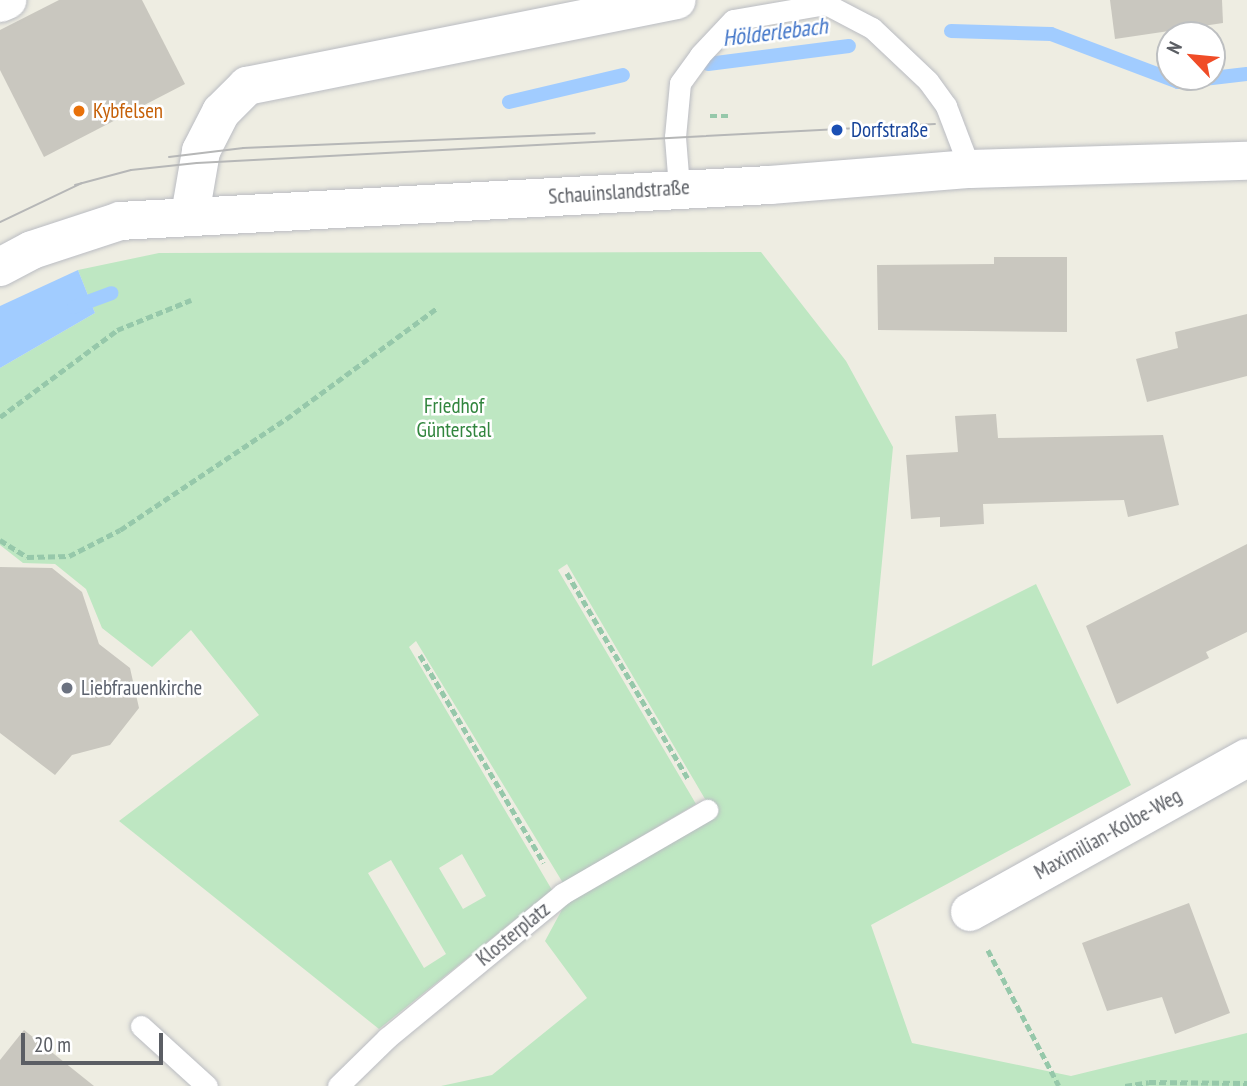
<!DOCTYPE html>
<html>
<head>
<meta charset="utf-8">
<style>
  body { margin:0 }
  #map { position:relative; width:1247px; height:1086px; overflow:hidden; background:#eeede2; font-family:"PT Sans Narrow",sans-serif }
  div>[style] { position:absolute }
  .green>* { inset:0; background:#bee7c2 }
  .water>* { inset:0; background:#a1ccff }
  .stream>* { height:14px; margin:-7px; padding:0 7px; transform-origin:7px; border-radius:7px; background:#a1ccff }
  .building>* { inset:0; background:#c9c7bf }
  .path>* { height:4.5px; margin-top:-2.25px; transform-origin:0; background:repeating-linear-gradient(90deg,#96c8aa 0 7px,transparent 0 10.5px) }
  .roads { filter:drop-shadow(0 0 2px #babcc2) drop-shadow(0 0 2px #babcc2) }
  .service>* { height:21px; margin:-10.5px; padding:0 10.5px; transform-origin:10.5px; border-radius:10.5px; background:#fff }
  .minor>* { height:38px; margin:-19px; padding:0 19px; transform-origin:19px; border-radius:19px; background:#fff }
  .secondary>* { height:38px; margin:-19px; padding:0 19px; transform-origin:19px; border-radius:19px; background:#fff }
  .tram>* { height:2px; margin:-1px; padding:0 1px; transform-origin:1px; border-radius:1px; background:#b6b7b7 }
  .dots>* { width:19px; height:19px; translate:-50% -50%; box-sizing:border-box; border:4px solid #fff; border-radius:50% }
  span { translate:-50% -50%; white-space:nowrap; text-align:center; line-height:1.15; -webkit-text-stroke:5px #fff; paint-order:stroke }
  .food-label { font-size:21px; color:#c56008 }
  .left { translate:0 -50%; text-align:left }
  .transit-label { font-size:21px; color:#164399 }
  .street-label { font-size:21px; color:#5b5e64 }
  .park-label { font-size:21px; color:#31853e }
  .worship-label { font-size:21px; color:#5b616d }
  .water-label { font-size:23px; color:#3f73c7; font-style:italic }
  .north { position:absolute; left:1156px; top:21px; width:70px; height:70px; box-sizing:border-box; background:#fff; border:2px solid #bdbfc1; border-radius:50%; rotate:296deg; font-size:19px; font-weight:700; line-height:28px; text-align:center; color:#5b5e64 }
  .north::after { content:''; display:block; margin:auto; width:24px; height:32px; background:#f04c27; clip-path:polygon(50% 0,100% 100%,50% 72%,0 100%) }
  .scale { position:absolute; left:21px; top:1033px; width:142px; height:32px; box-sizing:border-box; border:4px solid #5b5e64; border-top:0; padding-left:9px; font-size:21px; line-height:24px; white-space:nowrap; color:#5b5e64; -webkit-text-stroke:5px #fff; paint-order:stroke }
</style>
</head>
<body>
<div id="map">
  <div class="green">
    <i style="clip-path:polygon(evenodd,761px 252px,846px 361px,893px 447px,872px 666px,1036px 584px,1131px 785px,871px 925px,912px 1043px,1071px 1076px,1247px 1033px,1247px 1086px,441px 1086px,492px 1075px,587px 998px,545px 941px,565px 904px,715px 816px,567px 564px,558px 570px,696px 804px,563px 883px,416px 641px,409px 647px,552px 890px,379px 1029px,119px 821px,259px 715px,191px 630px,152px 667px,102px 628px,86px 589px,55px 564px,23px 563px,0 545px,0 368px,95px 313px,78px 270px,159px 253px,761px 252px,462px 854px,486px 896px,463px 909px,439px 868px,462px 854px,761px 252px,391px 860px,446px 954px,424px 968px,368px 873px,391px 860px)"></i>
  </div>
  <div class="water">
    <i style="clip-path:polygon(78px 270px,95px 313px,0 368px,0 306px)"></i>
  </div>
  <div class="stream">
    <i style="left:951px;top:31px;width:100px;rotate:1.7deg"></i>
    <i style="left:1051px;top:34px;width:136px;rotate:20.7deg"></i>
    <i style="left:1178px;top:82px;width:69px;rotate:-6.6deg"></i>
    <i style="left:708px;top:64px;width:142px;rotate:-7.3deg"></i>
    <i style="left:509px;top:102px;width:117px;rotate:-13.3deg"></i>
    <i style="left:74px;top:307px;width:40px;rotate:-20.2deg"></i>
  </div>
  <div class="building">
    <i style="clip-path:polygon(59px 0,142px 0,185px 84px,44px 157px,0 70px,0 30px)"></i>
    <i style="clip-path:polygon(1110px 0,1222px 0,1223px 23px,1115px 39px)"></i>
    <i style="clip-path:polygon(994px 257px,1067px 257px,1067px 332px,878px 330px,877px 265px,994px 264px)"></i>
    <i style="clip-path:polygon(1247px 314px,1247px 376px,1147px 402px,1136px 359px,1178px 348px,1175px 332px)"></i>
    <i style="clip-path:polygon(996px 414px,998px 438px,1163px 435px,1179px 505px,1128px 517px,1124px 500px,983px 504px,984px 524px,940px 527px,940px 517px,911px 519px,906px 455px,958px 452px,955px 416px)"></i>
    <i style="clip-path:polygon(1247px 544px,1247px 632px,1206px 652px,1209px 658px,1117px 704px,1086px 626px)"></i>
    <i style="clip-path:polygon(0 567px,52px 568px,82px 592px,99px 644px,130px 668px,139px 708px,110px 745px,72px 755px,55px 775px,0 733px)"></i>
    <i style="clip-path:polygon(1189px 903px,1230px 1013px,1175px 1034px,1162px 997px,1107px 1011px,1082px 943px)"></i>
    <i style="clip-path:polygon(24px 1030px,94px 1086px,0 1086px,0 1060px)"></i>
  </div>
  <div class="path">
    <i style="left:710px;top:116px;width:21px"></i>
    <i style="left:0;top:417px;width:146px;rotate:-36.6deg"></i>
    <i style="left:117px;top:330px;width:80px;rotate:-22.1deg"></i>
    <i style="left:0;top:540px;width:32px;rotate:32deg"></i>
    <i style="left:27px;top:557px;width:42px;rotate:-1.4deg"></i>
    <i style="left:69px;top:556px;width:57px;rotate:-27deg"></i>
    <i style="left:120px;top:530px;width:200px;rotate:-33.8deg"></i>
    <i style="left:286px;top:419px;width:186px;rotate:-36.3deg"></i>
    <i style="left:567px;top:573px;width:240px;rotate:59.5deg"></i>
    <i style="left:420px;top:655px;width:242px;rotate:59.2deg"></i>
    <i style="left:988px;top:950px;width:153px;rotate:62.4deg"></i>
    <i style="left:1125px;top:1086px;width:24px;rotate:-9deg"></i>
    <i style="left:1149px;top:1082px;width:98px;rotate:0.6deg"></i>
  </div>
  <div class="roads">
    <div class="service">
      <i style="left:679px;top:187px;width:50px;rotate:-94.6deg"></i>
      <i style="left:675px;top:137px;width:54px;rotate:-84.7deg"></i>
      <i style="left:680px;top:83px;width:34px;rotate:-54deg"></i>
      <i style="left:700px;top:55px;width:48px;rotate:-46.7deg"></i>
      <i style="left:733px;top:20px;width:94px;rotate:-9.8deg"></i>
      <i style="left:826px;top:4px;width:52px;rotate:27.6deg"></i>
      <i style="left:872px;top:28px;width:77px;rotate:43.4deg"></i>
      <i style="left:928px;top:81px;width:31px;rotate:54deg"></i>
      <i style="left:946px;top:106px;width:67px;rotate:69.1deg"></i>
      <i style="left:141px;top:1026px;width:89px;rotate:42.3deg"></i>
      <i style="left:338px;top:1086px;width:69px;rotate:-44.4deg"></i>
      <i style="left:387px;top:1038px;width:227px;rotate:-39.4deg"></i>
      <i style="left:562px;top:894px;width:168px;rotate:-30.1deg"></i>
    </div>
    <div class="minor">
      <i style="left:0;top:3px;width:8px;rotate:-23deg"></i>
      <i style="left:190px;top:215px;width:65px;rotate:-80.2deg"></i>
      <i style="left:201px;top:151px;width:44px;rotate:-62.9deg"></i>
      <i style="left:221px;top:112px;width:37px;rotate:-45deg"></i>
      <i style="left:247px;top:86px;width:438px;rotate:-11.3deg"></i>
      <i style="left:970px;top:912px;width:317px;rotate:-29.1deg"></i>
    </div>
    <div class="secondary">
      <i style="left:0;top:267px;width:36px;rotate:-28deg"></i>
      <i style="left:32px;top:250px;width:93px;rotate:-18.2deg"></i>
      <i style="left:120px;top:221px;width:651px;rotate:-3.17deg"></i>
      <i style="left:770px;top:185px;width:201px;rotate:-4.6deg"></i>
      <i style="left:970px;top:169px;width:277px;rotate:-1.7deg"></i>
    </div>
  </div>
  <div class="tram">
    <i style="left:169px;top:157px;width:75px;rotate:-6.9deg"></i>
    <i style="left:243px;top:148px;width:352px;rotate:-2.4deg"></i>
    <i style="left:75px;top:185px;width:58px;rotate:-15deg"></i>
    <i style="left:131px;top:170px;width:66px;rotate:-6.1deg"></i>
    <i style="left:197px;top:163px;width:739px;rotate:-3.03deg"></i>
    <i style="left:0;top:222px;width:91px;rotate:-25.4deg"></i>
  </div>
  <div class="dots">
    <i style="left:79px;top:111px;background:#e8710a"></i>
    <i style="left:837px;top:130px;background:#1a4fb4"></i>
    <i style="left:67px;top:688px;background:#6b7280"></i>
  </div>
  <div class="food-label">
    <span class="left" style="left:93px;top:111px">Kybfelsen</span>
  </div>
  <div class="transit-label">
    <span class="left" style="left:851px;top:130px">Dorfstraße</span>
  </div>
  <div class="street-label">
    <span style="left:619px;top:192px;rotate:-4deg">Schauinslandstraße</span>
    <span style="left:1108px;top:834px;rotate:-29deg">Maximilian-Kolbe-Weg</span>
    <span style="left:513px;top:934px;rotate:-39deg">Klosterplatz</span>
  </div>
  <div class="park-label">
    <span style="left:454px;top:418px">Friedhof<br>Günterstal</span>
  </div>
  <div class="worship-label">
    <span class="left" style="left:81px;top:688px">Liebfrauenkirche</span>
  </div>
  <div class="water-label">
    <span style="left:775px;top:32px;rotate:-7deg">Hölderlebach</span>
  </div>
  <div class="north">N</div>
  <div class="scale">20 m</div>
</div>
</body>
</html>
